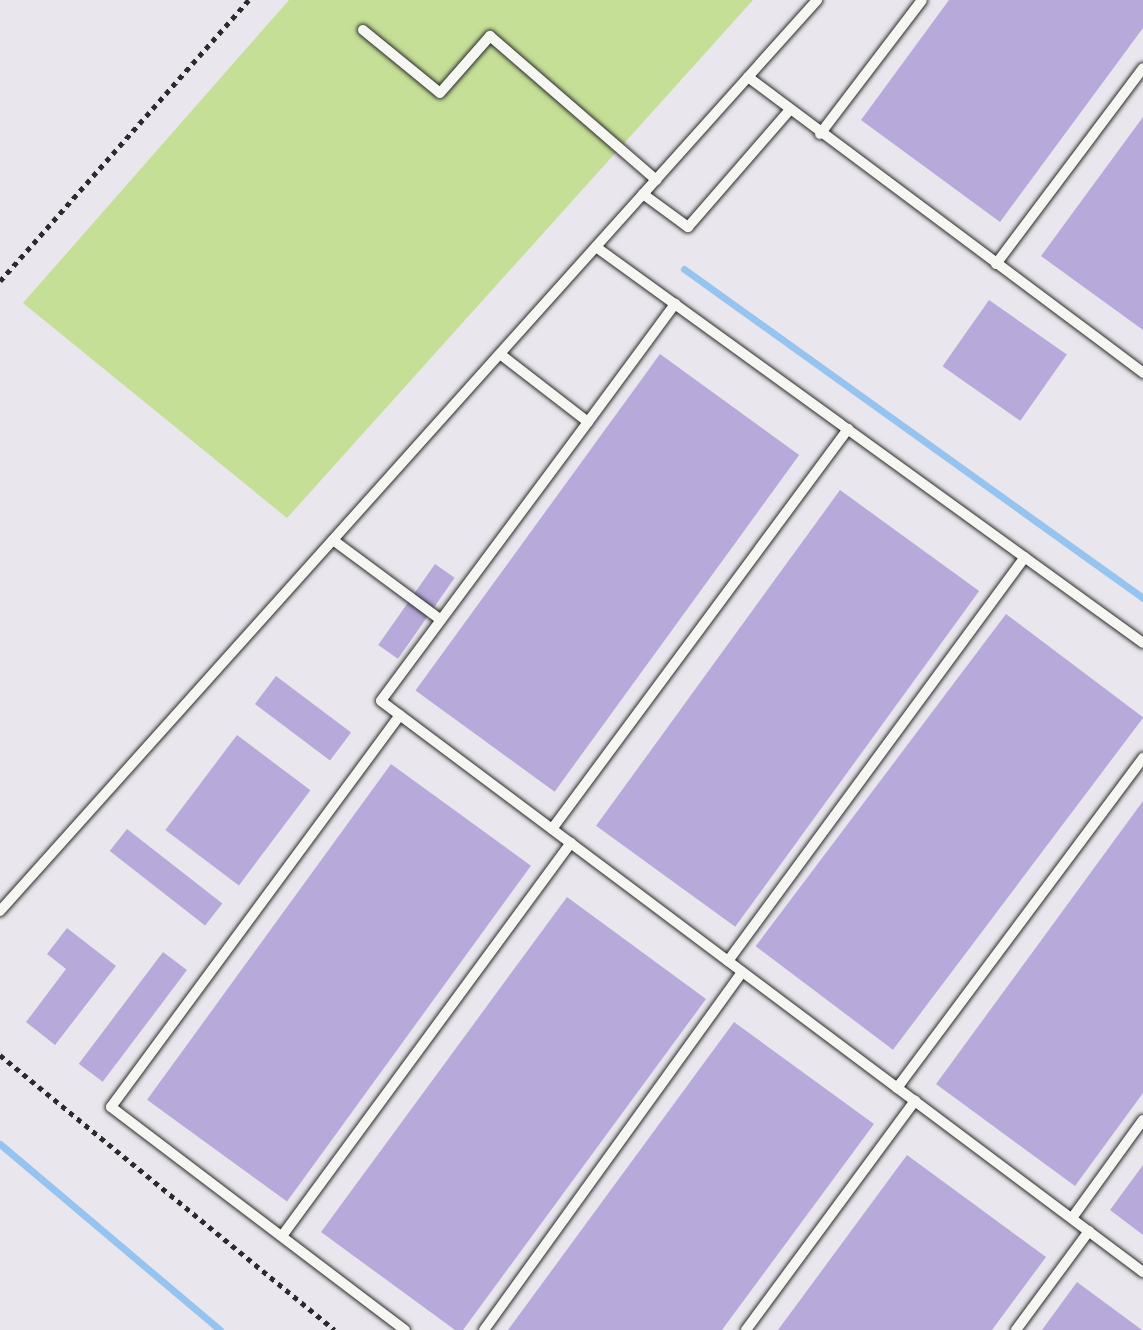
<!DOCTYPE html>
<html>
<head>
<meta charset="utf-8">
<style>
  body { margin:0 }
  #map { position:relative; width:1143px; height:1330px; overflow:hidden; background:#e9e7ed; font-family:Pangolin,sans-serif }
  div>[style] { position:absolute }
  .green>* { inset:0; background:#c5df96 }
  .stream>* { height:7px; margin:-3.5px; padding:0 3.5px; transform-origin:3.5px; border-radius:3.5px; background:#96c4f0 }
  .building>* { inset:0; background:#b7aadb; transform-origin:0 0 }
  .path>* { height:4.5px; margin-top:-2.25px; transform-origin:0; background:repeating-linear-gradient(90deg,#2b2b2b 0 5px,transparent 0 10px) }
  .roads { filter:drop-shadow(0 0 2px #2b2b2b) drop-shadow(0 0 2px #2b2b2b) }
  .lane>* { height:10px; margin:-5px; padding:0 5px; transform-origin:5px; border-radius:5px; background:#f6f6f2 }
  span { translate:-50% -50%; white-space:nowrap; text-align:center; line-height:1.15; -webkit-text-stroke:7px #f6f6f2; paint-order:stroke }
</style>
</head>
<body>
<div id="map">
  <div class="green">
    <i style="clip-path:polygon(289px 0,753px 0,287px 518px,23px 303px)"></i>
  </div>
  <div class="stream">
    <i style="left:684px;top:269px;width:565px;rotate:35.63deg"></i>
    <i style="left:0;top:1144px;width:288px;rotate:40.2deg"></i>
  </div>
  <div class="building">
    <i style="clip-path:polygon(949px 0,1143px 0,1143px 28px,1000px 222px,861px 120px)"></i>
    <i style="clip-path:polygon(1143px 117px,1143px 330px,1041px 256px)"></i>
    <i style="left:989px;top:300px;width:95px;height:81px;rotate:35deg"></i>
    <i style="left:660px;top:354px;width:172px;height:416px;rotate:36deg"></i>
    <i style="left:840px;top:490px;width:172px;height:415px;rotate:36deg"></i>
    <i style="left:435px;top:564px;width:24px;height:99px;rotate:35deg"></i>
    <i style="left:1006px;top:614px;width:172px;height:416px;rotate:37deg"></i>
    <i style="left:276px;top:676px;width:94px;height:35px;rotate:37deg"></i>
    <i style="left:237px;top:735px;width:92px;height:119px;rotate:37deg"></i>
    <i style="left:391px;top:764px;width:173px;height:415px;rotate:36deg"></i>
    <i style="clip-path:polygon(1143px 801px,1143px 1093px,1075px 1186px,936px 1084px)"></i>
    <i style="left:127px;top:829px;width:121px;height:28px;rotate:38deg"></i>
    <i style="clip-path:polygon(567px 897px,706px 999px,463px 1330px,455px 1330px,321px 1232px)"></i>
    <i style="clip-path:polygon(67px 928px,116px 966px,55px 1045px,26px 1022px,66px 969px,47px 954px)"></i>
    <i style="left:163px;top:952px;width:30px;height:140px;rotate:37deg"></i>
    <i style="clip-path:polygon(734px 1022px,874px 1124px,722px 1330px,508px 1330px)"></i>
    <i style="clip-path:polygon(907px 1155px,1046px 1257px,992px 1330px,778px 1330px)"></i>
    <i style="clip-path:polygon(1143px 1165px,1143px 1235px,1110px 1210px)"></i>
    <i style="clip-path:polygon(1077px 1282px,1142px 1330px,1042px 1330px)"></i>
  </div>
  <div class="path">
    <i style="left:0;top:281px;width:375px;rotate:-48.5deg"></i>
    <i style="left:0;top:1055px;width:433px;rotate:39.4deg"></i>
  </div>
  <div class="roads">
    <div class="lane">
      <i style="left:363px;top:30px;width:99px;rotate:39.3deg"></i>
      <i style="left:440px;top:93px;width:76px;rotate:-48.7deg"></i>
      <i style="left:490px;top:36px;width:220px;rotate:40.9deg"></i>
      <i style="left:748px;top:77px;width:494px;rotate:36.8deg"></i>
      <i style="left:820px;top:134px;width:168px;rotate:-52.7deg"></i>
      <i style="left:643px;top:194px;width:56px;rotate:36.3deg"></i>
      <i style="left:688px;top:227px;width:154px;rotate:-49deg"></i>
      <i style="left:596px;top:247px;width:675px;rotate:35.9deg"></i>
      <i style="left:996px;top:264px;width:245px;rotate:-53.1deg"></i>
      <i style="left:500px;top:354px;width:111px;rotate:37.7deg"></i>
      <i style="left:588px;top:422px;width:347px;rotate:126.6deg"></i>
      <i style="left:381px;top:701px;width:952px;rotate:36.85deg"></i>
      <i style="left:588px;top:422px;width:147px;rotate:-53.6deg"></i>
      <i style="left:333px;top:540px;width:134px;rotate:36.5deg"></i>
      <i style="left:400px;top:715px;width:487px;rotate:126.4deg"></i>
      <i style="left:111px;top:1107px;width:369px;rotate:37.2deg"></i>
      <i style="left:552px;top:829px;width:498px;rotate:-53.5deg"></i>
      <i style="left:0;top:911px;width:1224px;rotate:-48.11deg"></i>
      <i style="left:728px;top:961px;width:501px;rotate:-53.68deg"></i>
      <i style="left:897px;top:1088px;width:412px;rotate:-53.3deg"></i>
      <i style="left:1072px;top:1218px;width:121px;rotate:-54.1deg"></i>
      <i style="left:282px;top:1236px;width:488px;rotate:-53.7deg"></i>
      <i style="left:484px;top:1330px;width:441px;rotate:-54.2deg"></i>
      <i style="left:746px;top:1330px;width:285px;rotate:-53.6deg"></i>
      <i style="left:1016px;top:1330px;width:123px;rotate:-53.6deg"></i>
    </div>
  </div>
</div>
</body>
</html>
